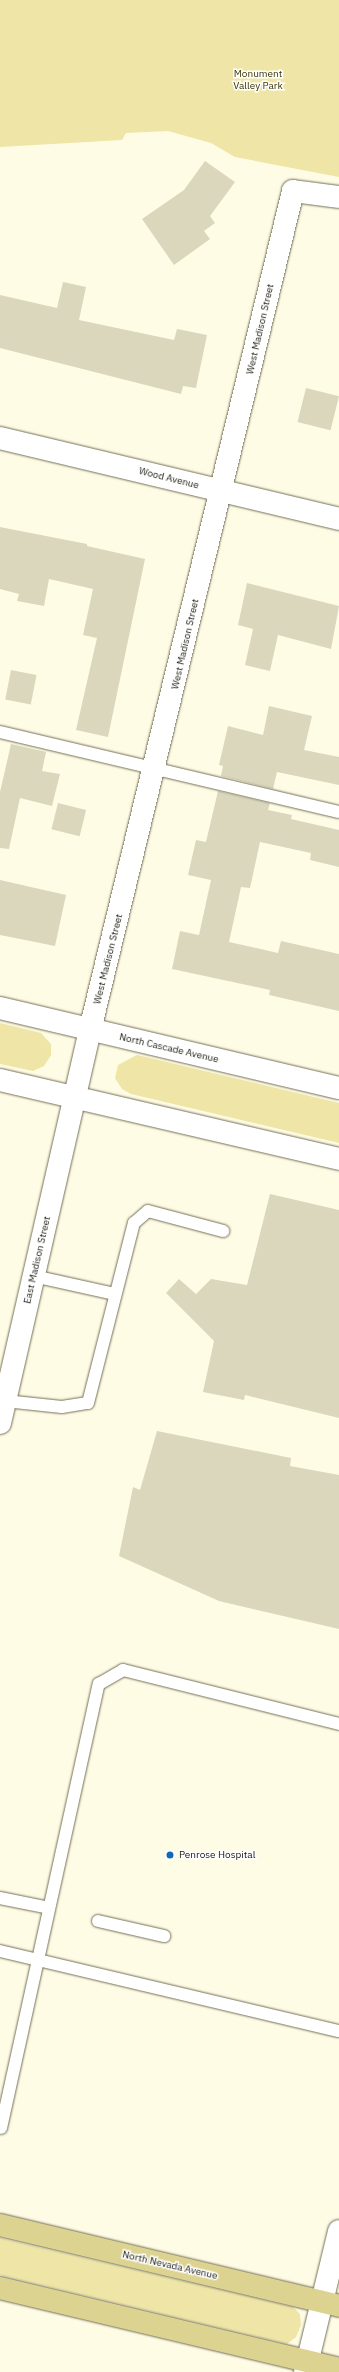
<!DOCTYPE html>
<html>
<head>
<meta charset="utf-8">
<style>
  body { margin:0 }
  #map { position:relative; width:339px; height:2372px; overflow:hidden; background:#fffce6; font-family:"IBM Plex Sans",sans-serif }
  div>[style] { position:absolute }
  .green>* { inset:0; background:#eee5a7 }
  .building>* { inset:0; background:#dad7bc; transform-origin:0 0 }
  .roads { filter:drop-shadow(0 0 1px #736f57) drop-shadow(0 0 1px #736f57) }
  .lane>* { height:12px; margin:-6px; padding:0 6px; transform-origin:6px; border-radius:6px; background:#fff }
  .street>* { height:22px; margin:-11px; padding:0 11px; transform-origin:11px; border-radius:11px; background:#fff }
  .secondary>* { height:22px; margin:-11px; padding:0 11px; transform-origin:11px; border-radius:11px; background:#fff }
  .primary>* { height:22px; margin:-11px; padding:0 11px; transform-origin:11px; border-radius:11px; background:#ddd391 }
  .dots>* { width:11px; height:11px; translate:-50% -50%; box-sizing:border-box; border:2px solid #fff; border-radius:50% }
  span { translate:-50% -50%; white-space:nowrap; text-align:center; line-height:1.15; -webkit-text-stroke:3px #fff; paint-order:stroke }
  .park-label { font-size:10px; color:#393303 }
  .street-label { font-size:10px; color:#17160c }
  .poi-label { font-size:10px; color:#17160c }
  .left { translate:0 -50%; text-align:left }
</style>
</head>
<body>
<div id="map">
  <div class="green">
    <i style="clip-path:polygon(0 0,339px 0,339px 177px,235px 157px,211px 143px,168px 131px,126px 133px,122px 140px,0 147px)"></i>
    <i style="clip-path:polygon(0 1023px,41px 1033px,51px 1044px,51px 1055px,44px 1066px,33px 1071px,0 1064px)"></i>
    <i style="clip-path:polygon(137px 1055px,339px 1103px,339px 1143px,131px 1094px,122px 1089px,115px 1078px,118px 1065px)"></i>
    <i style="clip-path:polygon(0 2238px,293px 2307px,300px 2314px,301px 2325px,296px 2337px,287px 2344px,0 2275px)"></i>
  </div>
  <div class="building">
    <i style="clip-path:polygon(205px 161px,235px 182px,210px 216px,215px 223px,204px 231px,210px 239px,174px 265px,142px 219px,184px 190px)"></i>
    <i style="clip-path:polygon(63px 282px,86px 287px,79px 320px,174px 340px,177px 329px,207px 335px,196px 388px,183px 386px,181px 394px,0 348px,0 295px,57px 308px)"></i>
    <i style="left:306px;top:388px;width:34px;height:35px;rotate:14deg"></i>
    <i style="clip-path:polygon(0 527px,87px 544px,87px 546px,145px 559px,108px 737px,76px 730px,97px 638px,83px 635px,93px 589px,49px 579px,44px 606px,17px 601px,19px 594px,0 589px)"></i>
    <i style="clip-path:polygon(247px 583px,339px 606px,331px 649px,278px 635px,270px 671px,245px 665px,253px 629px,238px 625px)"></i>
    <i style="left:11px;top:670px;width:26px;height:30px;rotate:11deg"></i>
    <i style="clip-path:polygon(269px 706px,312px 716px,304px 750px,339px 757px,339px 785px,277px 772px,273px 789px,221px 776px,223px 766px,219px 765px,228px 726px,263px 735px)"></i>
    <i style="clip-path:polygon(11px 744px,46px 752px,42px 771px,60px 774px,52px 806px,20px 798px,9px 849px,0 848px,0 792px)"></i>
    <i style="clip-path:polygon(218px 791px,270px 803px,268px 810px,292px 815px,291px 819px,339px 830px,339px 867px,310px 860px,311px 853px,260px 842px,250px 888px,241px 887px,229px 942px,278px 953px,281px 941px,339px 954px,339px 1011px,269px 995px,270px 990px,172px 969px,180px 931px,199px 935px,211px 880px,188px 875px,196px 840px,206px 842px)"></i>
    <i style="left:58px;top:803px;width:29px;height:27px;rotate:14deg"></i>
    <i style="clip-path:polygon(0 880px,66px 895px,55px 946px,0 935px)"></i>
    <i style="clip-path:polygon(270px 1194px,339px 1210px,339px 1418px,245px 1395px,244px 1400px,203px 1392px,214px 1341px,166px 1293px,179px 1279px,196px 1294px,211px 1279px,247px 1285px)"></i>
    <i style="clip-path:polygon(157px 1431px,291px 1458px,290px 1466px,339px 1475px,339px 1629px,219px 1601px,119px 1556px,133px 1487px,140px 1490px)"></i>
  </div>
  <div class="roads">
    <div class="lane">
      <i style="left:0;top:732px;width:348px;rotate:13.3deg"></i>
      <i style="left:33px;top:1276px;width:84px;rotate:12.4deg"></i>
      <i style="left:5px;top:1401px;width:57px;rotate:6deg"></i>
      <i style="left:62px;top:1407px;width:26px;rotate:-9deg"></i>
      <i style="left:88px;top:1403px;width:186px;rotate:-75.7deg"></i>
      <i style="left:134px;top:1223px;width:18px;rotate:-41deg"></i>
      <i style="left:148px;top:1211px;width:78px;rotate:14.9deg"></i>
      <i style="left:0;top:1898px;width:50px;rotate:11.5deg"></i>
      <i style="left:98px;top:1921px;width:68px;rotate:12.8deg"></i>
      <i style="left:0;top:1951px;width:348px;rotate:13.3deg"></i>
      <i style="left:1px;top:2128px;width:455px;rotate:-77.6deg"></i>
      <i style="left:99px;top:1684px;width:28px;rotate:-30deg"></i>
      <i style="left:123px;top:1670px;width:223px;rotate:14deg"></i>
    </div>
    <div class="street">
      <i style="left:0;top:438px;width:349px;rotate:13.4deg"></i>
      <i style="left:0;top:1423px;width:403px;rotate:-77.1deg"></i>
      <i style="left:90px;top:1030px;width:863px;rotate:-76.4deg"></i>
      <i style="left:293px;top:191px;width:46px;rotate:7.4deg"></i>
      <i style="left:305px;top:2372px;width:145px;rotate:-76.4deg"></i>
    </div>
    <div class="secondary">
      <i style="left:0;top:1008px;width:348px;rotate:13.3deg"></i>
      <i style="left:0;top:1080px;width:348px;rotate:13.1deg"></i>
    </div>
    <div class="primary">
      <i style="left:0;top:2225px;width:349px;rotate:13.4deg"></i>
      <i style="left:0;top:2288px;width:349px;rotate:13.4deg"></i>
    </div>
  </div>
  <div class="dots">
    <i style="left:170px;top:1855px;background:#0f69b6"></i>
  </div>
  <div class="park-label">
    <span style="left:258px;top:79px">Monument<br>Valley Park</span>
  </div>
  <div class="street-label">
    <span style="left:260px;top:329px;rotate:-77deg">West Madison Street</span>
    <span style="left:169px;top:478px;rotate:14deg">Wood Avenue</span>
    <span style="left:185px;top:644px;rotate:-77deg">West Madison Street</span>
    <span style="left:108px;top:959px;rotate:-76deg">West Madison Street</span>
    <span style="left:169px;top:1048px;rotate:13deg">North Cascade Avenue</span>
    <span style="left:37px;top:1260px;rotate:-77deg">East Madison Street</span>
    <span style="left:170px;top:2265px;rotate:13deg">North Nevada Avenue</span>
  </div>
  <div class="poi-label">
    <span class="left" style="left:179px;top:1855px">Penrose Hospital</span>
  </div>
</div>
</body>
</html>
